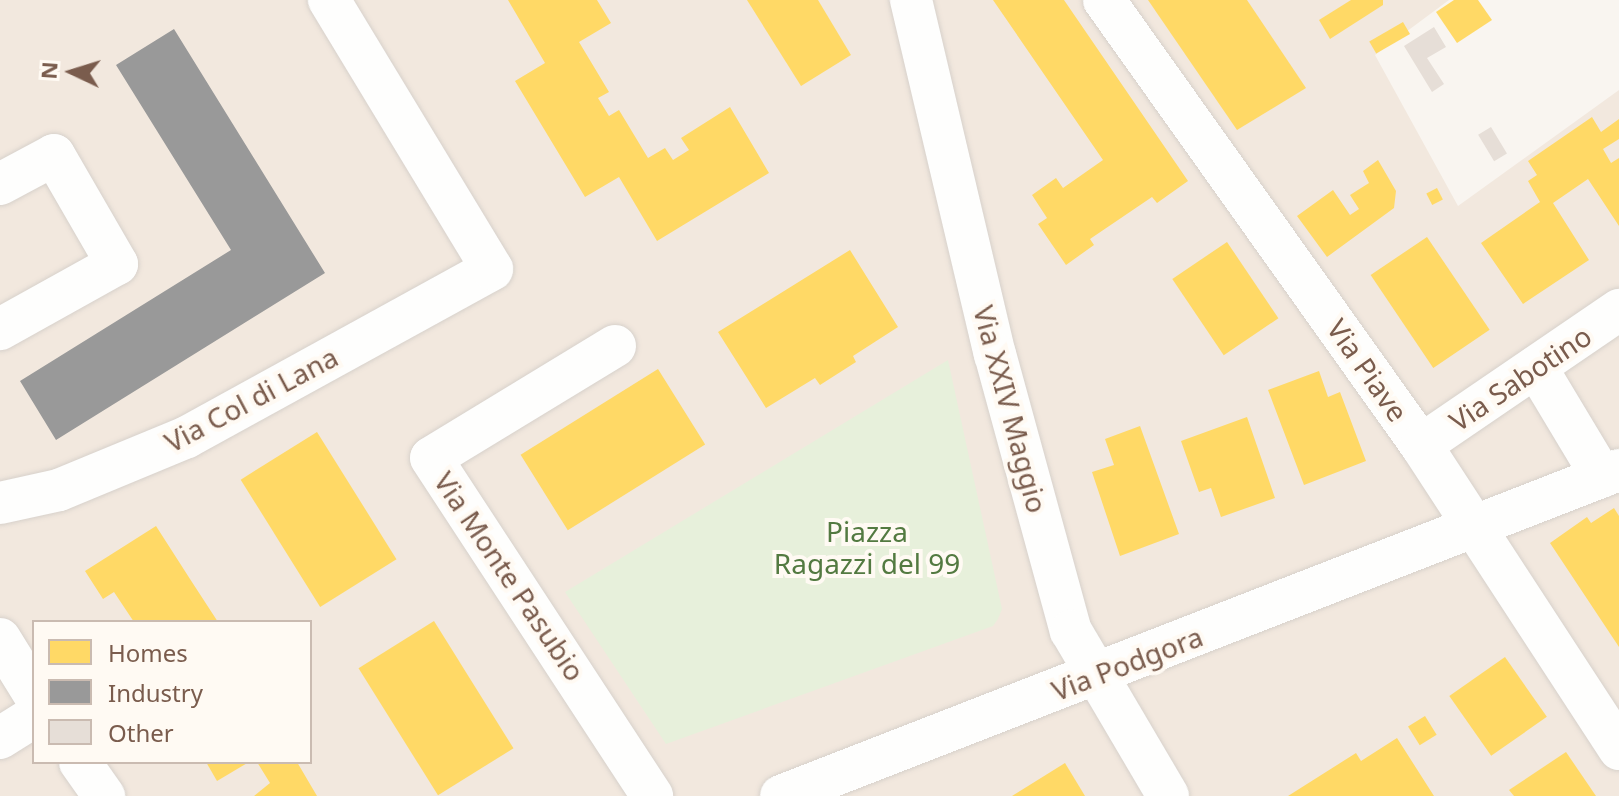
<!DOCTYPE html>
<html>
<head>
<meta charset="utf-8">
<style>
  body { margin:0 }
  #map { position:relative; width:1619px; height:796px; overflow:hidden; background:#f9f5f0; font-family:"Noto Sans",sans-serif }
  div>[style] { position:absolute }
  .residential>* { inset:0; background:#f2e8de }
  .green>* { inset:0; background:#e7f0db }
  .homes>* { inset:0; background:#ffd966; transform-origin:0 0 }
  .industry>* { inset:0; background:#999 }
  .building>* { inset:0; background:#e6ded7; transform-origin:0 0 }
  .roads { filter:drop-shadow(0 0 2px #d7d1cb) drop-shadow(0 0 2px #d7d1cb) }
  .minor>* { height:42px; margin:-21px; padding:0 21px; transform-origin:21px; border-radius:21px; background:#fefefd }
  span { translate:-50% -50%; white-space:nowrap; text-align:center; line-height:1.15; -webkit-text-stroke:8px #fffaf3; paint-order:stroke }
  .street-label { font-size:28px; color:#7a5c4d }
  .park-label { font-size:28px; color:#537a41 }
  .legend { position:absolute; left:32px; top:620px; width:280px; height:144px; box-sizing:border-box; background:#fffaf3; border:2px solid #cabbb1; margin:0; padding:10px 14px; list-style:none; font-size:24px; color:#7a5c4d }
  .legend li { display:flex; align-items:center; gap:16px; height:40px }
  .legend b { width:40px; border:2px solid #cabbb1 }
  .north { position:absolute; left:32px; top:32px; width:80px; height:80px; -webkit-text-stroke:6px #fffaf3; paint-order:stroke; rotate:274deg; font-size:22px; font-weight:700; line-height:32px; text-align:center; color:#7a5c4d }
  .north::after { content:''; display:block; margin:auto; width:28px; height:36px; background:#7a5c4d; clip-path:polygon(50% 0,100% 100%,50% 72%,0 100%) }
</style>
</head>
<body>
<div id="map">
  <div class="residential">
    <i style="clip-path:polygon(evenodd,0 0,1449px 0,1375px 55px,1458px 206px,1619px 90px,1619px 796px,0 796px,0 0,34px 622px,310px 622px,310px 762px,34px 762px,34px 622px)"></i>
  </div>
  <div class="green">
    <i style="clip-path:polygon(948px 360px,1002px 609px,998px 619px,993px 626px,666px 744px,565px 592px)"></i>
  </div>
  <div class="homes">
    <i style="clip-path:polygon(508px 0,597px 0,611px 23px,579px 42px,609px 92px,598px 98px,609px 116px,619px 110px,648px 158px,665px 148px,673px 160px,689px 150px,681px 138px,730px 107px,769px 173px,657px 241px,619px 177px,585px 197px,515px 81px,545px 63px)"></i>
    <i style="clip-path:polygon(747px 0,818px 0,851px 55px,801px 86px)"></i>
    <i style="clip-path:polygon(993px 0,1064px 0,1188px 181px,1157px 203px,1152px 197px,1090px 239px,1094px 245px,1066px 265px,1038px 224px,1047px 218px,1032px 195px,1056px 178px,1063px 188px,1103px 160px)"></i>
    <i style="clip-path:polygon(1148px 0,1247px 0,1306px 88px,1237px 130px)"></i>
    <i style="clip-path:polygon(1351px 0,1383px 0,1383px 5px,1330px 39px,1319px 20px)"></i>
    <i style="clip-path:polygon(1454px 0,1478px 0,1492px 20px,1457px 43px,1436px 12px)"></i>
    <i style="left:1403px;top:22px;width:14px;height:39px;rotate:60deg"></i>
    <i style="clip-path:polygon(1592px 117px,1601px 132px,1619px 119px,1619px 139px,1603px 149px,1611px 163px,1619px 158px,1619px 226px,1588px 179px,1553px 203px,1589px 260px,1523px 304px,1481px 243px,1540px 202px,1528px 181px,1537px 175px,1528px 161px)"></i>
    <i style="clip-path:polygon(1378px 160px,1396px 191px,1394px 208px,1327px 257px,1297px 216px,1333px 190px,1350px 215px,1359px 209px,1350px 195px,1369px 183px,1363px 171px)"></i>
    <i style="left:1437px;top:188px;width:13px;height:12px;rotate:63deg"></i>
    <i style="left:1427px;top:237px;width:112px;height:68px;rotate:56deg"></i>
    <i style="left:1227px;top:242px;width:92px;height:66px;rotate:56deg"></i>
    <i style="clip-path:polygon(850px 250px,898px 327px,853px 356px,856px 362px,820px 385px,815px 378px,766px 408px,718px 332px)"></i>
    <i style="left:658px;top:369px;width:89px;height:162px;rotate:58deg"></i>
    <i style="clip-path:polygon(1319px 371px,1328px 397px,1340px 392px,1366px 461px,1304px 485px,1268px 390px)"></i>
    <i style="clip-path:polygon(1247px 417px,1275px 498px,1221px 517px,1211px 488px,1199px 492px,1181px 441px)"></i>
    <i style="clip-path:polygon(1140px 426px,1179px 534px,1120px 556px,1092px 472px,1114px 465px,1105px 439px)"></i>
    <i style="left:317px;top:432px;width:150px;height:90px;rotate:58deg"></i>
    <i style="clip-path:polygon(1614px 508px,1619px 516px,1619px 647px,1550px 543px,1587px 517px,1591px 523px)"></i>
    <i style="clip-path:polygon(156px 526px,190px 579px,218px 622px,134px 622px,114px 592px,103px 599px,85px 571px)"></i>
    <i style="left:434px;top:621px;width:150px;height:89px;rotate:58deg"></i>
    <i style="left:1505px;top:657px;width:73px;height:68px;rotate:55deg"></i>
    <i style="left:1425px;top:716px;width:22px;height:20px;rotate:58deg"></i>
    <i style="clip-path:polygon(1397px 738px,1434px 796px,1288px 796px,1356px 753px,1361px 761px)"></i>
    <i style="clip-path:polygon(1566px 752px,1596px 796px,1514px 796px,1509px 790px)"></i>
    <i style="clip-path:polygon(206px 762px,249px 762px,217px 781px)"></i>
    <i style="clip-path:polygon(257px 762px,297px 762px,317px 796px,254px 796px,270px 783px)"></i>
    <i style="clip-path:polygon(1065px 763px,1085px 796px,1012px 796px)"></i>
  </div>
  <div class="industry">
    <i style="clip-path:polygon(174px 29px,325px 273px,56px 440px,20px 381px,231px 250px,116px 65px)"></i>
  </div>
  <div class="building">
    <i style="clip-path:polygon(1434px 27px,1446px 47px,1427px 58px,1444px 84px,1432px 92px,1404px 46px)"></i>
    <i style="left:1491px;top:127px;width:31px;height:15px;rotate:59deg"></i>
  </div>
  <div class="roads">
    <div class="minor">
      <i style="left:911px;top:0;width:364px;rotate:76.7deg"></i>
      <i style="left:995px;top:354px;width:287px;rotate:74.7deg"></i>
      <i style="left:1071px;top:631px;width:191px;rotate:59.5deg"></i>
      <i style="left:1104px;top:0;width:546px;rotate:54.54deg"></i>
      <i style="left:1421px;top:445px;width:363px;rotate:56.9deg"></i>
      <i style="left:0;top:184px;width:61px;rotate:-28.2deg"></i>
      <i style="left:54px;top:155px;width:126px;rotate:60deg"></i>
      <i style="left:117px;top:264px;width:134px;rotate:150.9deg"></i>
      <i style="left:615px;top:346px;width:215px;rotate:148.7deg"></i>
      <i style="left:431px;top:458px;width:404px;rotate:56.8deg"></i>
      <i style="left:1536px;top:367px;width:128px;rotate:59deg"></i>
      <i style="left:1421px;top:445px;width:240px;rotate:-34.3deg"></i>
      <i style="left:0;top:503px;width:60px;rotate:-12.4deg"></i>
      <i style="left:59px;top:490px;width:139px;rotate:-22.5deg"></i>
      <i style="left:187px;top:437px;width:348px;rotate:-28.8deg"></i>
      <i style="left:492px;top:269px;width:315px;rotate:-121.2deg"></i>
      <i style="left:0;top:639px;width:65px;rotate:58.3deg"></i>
      <i style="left:0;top:738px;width:40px;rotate:-32deg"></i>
      <i style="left:80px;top:762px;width:42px;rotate:54.8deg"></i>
      <i style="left:781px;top:796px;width:899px;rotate:-21.26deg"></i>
    </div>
  </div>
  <div class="street-label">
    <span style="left:1368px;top:370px;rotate:55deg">Via Piave</span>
    <span style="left:1520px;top:378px;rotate:-34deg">Via Sabotino</span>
    <span style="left:251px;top:399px;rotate:-28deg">Via Col di Lana</span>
    <span style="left:1011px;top:409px;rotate:75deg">Via XXIV Maggio</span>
    <span style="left:510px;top:576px;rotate:56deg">Via Monte Pasubio</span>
    <span style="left:1127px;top:663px;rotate:-21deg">Via Podgora</span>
  </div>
  <div class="park-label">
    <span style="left:867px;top:547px">Piazza<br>Ragazzi del 99</span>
  </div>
  <ul class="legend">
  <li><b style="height:22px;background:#ffd966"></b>Homes</li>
  <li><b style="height:22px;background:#999"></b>Industry</li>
  <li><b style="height:22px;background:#e6ded7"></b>Other</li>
  </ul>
  <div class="north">N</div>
</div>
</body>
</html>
